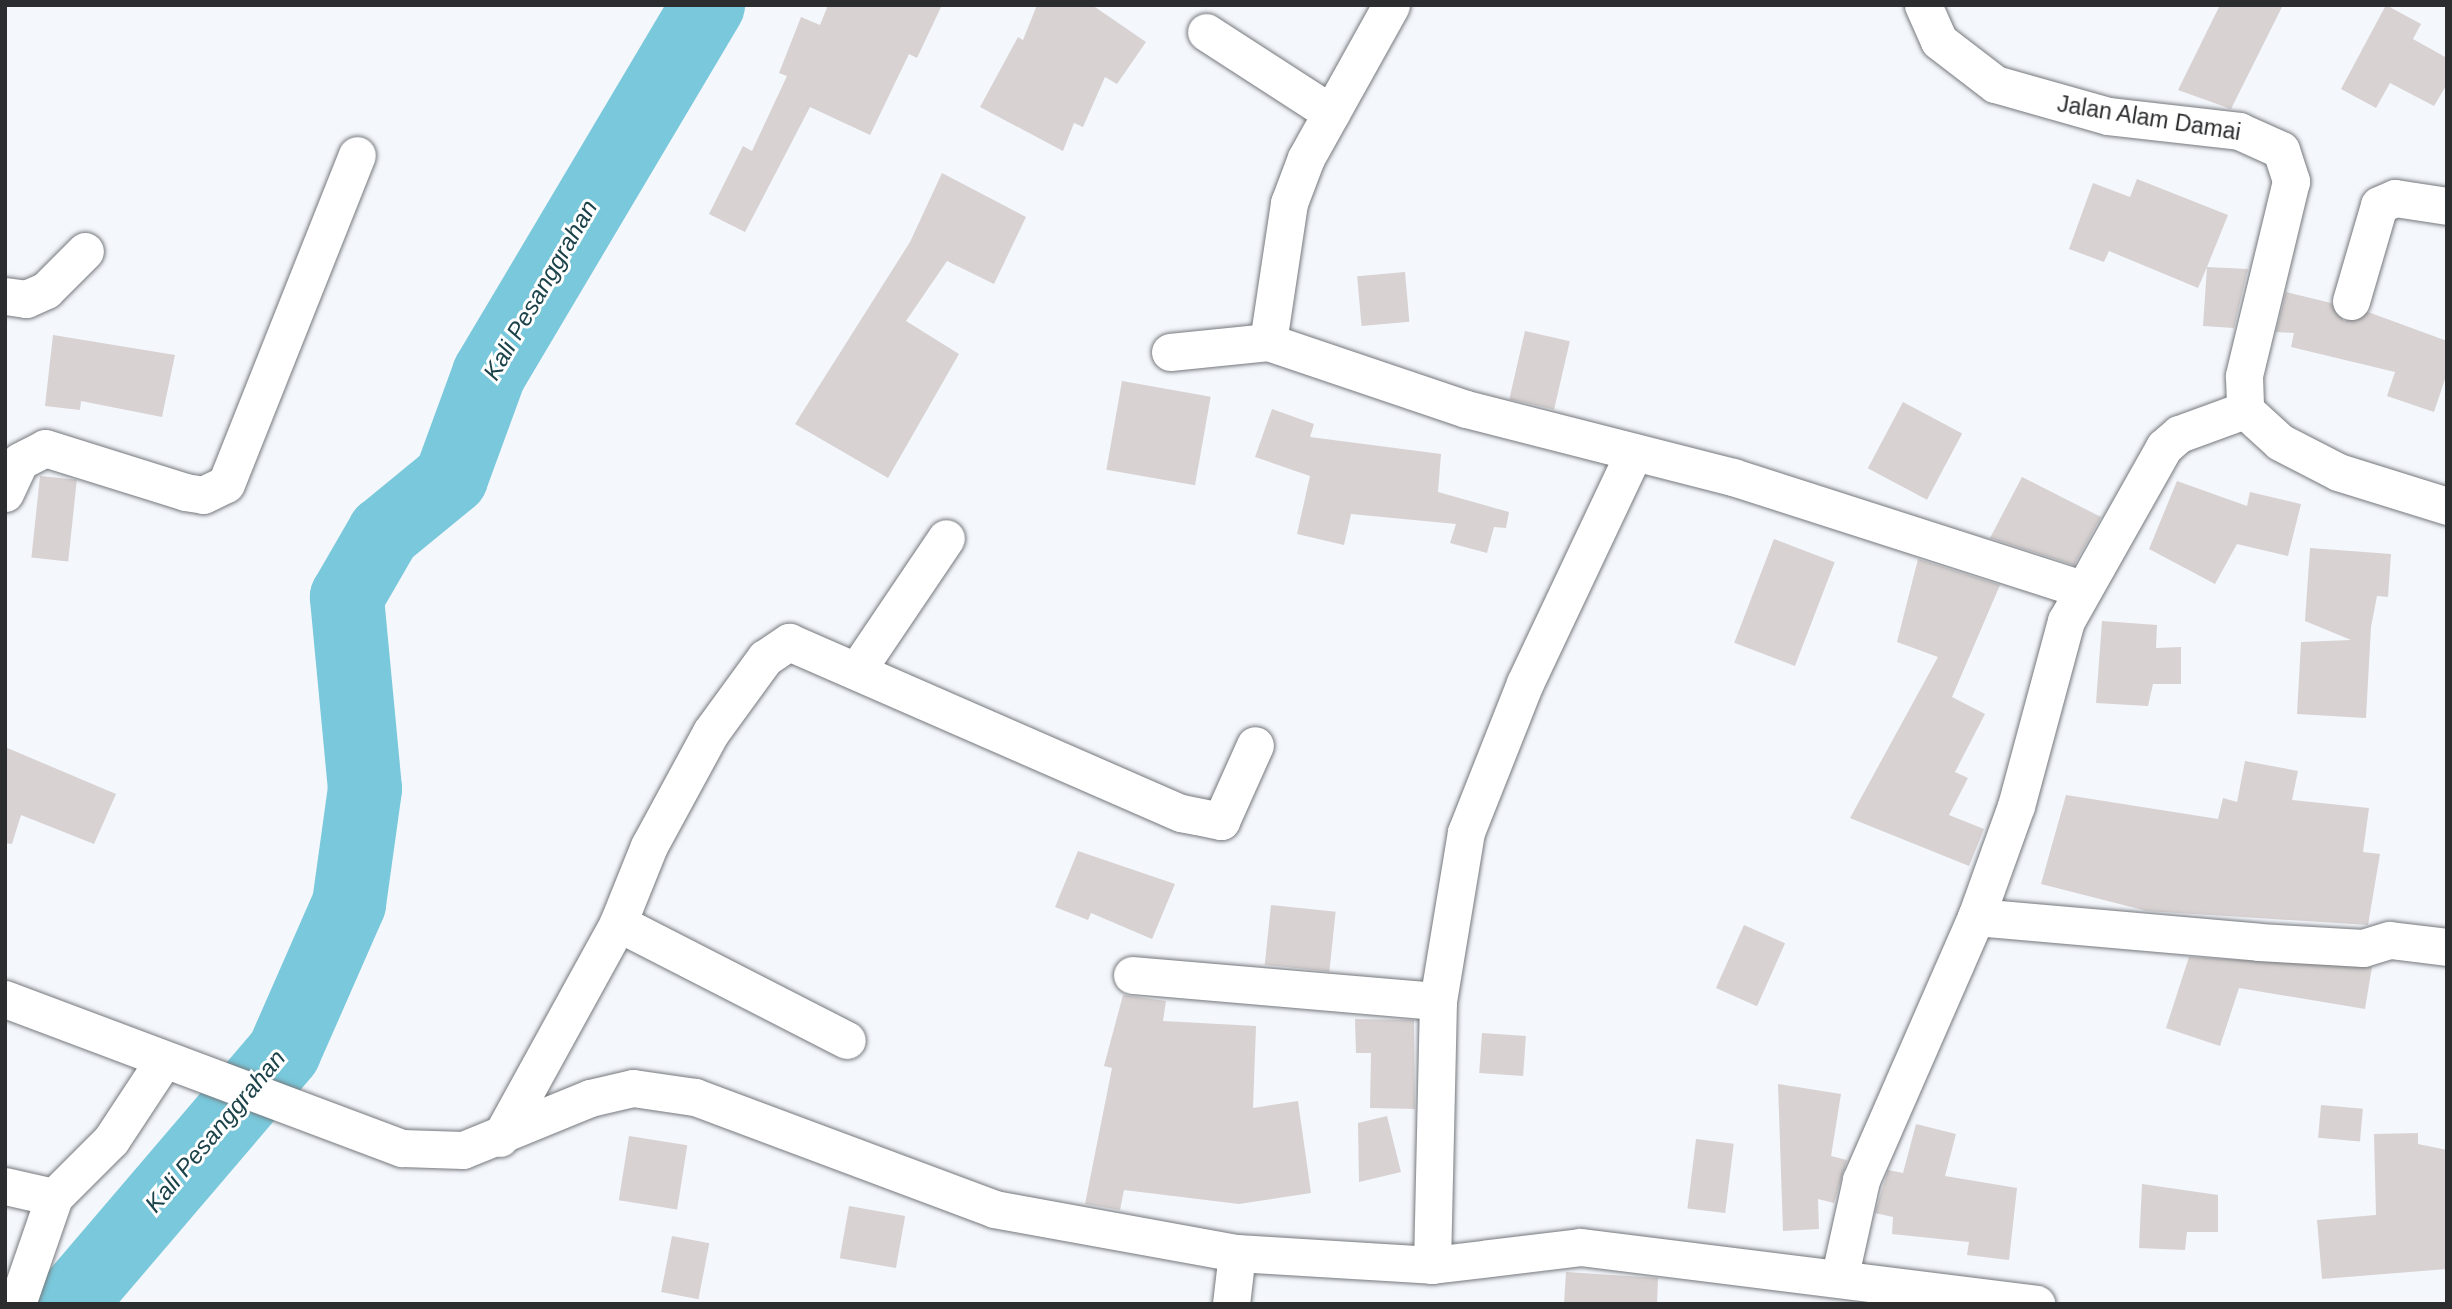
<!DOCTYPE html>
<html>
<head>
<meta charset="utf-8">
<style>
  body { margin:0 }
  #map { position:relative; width:2452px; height:1309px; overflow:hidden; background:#f4f7fc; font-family:Arial,sans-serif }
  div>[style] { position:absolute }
  .river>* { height:74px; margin:-37px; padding:0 37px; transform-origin:37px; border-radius:37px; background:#79c8db }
  .building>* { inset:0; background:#d8d2d2; transform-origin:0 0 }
  .roads { filter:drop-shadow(0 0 2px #75787c) drop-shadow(0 0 2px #75787c) }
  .minor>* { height:37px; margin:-18.5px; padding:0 18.5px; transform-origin:18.5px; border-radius:18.5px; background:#fff }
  span { translate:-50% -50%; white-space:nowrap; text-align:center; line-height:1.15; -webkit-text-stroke:6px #fff; paint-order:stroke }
  .street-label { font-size:23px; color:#2c2d2f }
  .water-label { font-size:24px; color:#1c424a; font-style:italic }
  .frame { position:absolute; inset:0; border:7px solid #2c2d2f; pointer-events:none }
</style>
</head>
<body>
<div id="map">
  <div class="river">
    <i style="left:69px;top:1304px;width:331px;rotate:-49.5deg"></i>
    <i style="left:284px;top:1052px;width:162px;rotate:-66.3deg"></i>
    <i style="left:349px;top:904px;width:116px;rotate:-82.1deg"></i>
    <i style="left:365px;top:789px;width:193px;rotate:-95.4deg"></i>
    <i style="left:347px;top:597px;width:74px;rotate:-60deg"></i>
    <i style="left:384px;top:533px;width:87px;rotate:-39.4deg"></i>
    <i style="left:451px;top:478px;width:111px;rotate:-69.9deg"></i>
    <i style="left:489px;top:374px;width:429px;rotate:-59.3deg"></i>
  </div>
  <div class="building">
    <i style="clip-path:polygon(828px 5px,942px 5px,917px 58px,909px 54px,870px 135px,810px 107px,745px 232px,709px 214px,743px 146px,752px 151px,787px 76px,779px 73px,801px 17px,820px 25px)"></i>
    <i style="clip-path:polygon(1037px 5px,1092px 5px,1146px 42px,1117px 84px,1105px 77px,1083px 127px,1074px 123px,1063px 151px,980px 107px,1018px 37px,1023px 40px)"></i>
    <i style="clip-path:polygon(2220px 5px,2283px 5px,2231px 109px,2178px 90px)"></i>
    <i style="clip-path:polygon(2386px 5px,2421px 24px,2413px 39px,2447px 58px,2447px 84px,2434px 106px,2390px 83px,2376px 108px,2341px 89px)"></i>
    <i style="clip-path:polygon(942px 173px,1026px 217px,994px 284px,947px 261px,906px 321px,959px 354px,888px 478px,795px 424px,910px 242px)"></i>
    <i style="clip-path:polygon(2137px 179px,2228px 215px,2207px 267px,2248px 269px,2234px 328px,2203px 326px,2207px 267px,2198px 288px,2109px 251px,2104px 262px,2069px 249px,2093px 183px,2130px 197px)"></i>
    <i style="left:1405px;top:272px;width:50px;height:48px;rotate:85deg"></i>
    <i style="clip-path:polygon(2286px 292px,2331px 303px,2344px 321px,2368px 312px,2447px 341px,2447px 373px,2434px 412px,2387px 396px,2395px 372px,2291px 347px,2294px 333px,2276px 332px)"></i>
    <i style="left:1525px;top:331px;width:46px;height:70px;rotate:13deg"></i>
    <i style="clip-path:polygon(53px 335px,175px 355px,162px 417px,81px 401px,80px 410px,45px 406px)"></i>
    <i style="left:1122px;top:381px;width:90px;height:90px;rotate:10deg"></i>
    <i style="left:1903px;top:402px;width:67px;height:75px;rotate:28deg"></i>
    <i style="clip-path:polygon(1272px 409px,1314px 424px,1310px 437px,1441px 454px,1438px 492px,1509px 512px,1506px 528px,1494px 527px,1487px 553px,1450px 543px,1456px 524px,1351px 514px,1344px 545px,1297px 534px,1310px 476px,1255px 457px)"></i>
    <i style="left:40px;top:476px;width:37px;height:82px;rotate:6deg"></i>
    <i style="clip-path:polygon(2022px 477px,2101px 517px,2074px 565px,1990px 538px)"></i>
    <i style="clip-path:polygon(2177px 481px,2247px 506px,2250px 492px,2301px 504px,2288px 556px,2237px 544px,2215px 584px,2149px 549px)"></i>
    <i style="left:1774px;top:539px;width:65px;height:111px;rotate:21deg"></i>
    <i style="clip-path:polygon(2310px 548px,2391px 554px,2388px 597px,2377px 596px,2371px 627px,2366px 718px,2297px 714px,2301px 642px,2351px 640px,2305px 621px)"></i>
    <i style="clip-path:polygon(1918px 559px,2000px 585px,1952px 697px,1985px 714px,1955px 772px,1968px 778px,1949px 815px,1984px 829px,1969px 866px,1850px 818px,1938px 657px,1897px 642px)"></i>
    <i style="clip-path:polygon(2102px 621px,2157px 625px,2156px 648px,2181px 647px,2181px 684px,2153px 684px,2148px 706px,2096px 703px)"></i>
    <i style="clip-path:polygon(5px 747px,116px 794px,94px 844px,21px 815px,12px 844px,5px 843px)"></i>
    <i style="clip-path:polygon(2245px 761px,2298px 771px,2292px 800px,2369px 808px,2363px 852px,2380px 854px,2368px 925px,2147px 911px,2041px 884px,2066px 795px,2218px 819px,2223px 798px,2237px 802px)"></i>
    <i style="clip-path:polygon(1078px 851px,1175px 884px,1152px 939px,1091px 913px,1088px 920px,1055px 907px)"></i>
    <i style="left:1271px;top:905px;width:65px;height:60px;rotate:6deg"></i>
    <i style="left:1744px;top:925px;width:45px;height:69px;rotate:24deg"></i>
    <i style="clip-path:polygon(2189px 957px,2372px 967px,2365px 1009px,2239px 988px,2220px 1046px,2166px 1028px)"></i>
    <i style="clip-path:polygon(1123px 995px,1166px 1001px,1163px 1021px,1256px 1026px,1253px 1108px,1298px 1101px,1311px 1193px,1239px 1204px,1124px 1190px,1120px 1210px,1085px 1204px,1112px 1068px,1104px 1066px)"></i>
    <i style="clip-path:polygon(1355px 1019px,1414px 1020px,1415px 1109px,1370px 1108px,1371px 1053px,1356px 1053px)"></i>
    <i style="left:1482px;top:1033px;width:44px;height:40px;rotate:4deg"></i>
    <i style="clip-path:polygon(1778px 1084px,1841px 1094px,1831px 1156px,1847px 1160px,1834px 1203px,1818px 1199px,1819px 1229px,1783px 1231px)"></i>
    <i style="left:2321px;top:1105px;width:42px;height:33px;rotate:5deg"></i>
    <i style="clip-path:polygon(1387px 1116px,1401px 1172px,1359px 1182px,1358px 1123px)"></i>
    <i style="clip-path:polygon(1916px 1124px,1956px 1134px,1945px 1176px,2017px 1188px,2009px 1260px,1967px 1255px,1969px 1242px,1892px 1234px,1893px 1217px,1875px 1213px,1888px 1170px,1903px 1173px)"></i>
    <i style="clip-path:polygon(2418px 1133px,2418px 1144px,2447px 1150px,2447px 1269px,2322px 1279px,2317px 1220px,2376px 1215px,2374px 1134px)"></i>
    <i style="left:629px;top:1136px;width:59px;height:65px;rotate:9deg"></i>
    <i style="left:1696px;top:1139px;width:38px;height:70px;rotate:7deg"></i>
    <i style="clip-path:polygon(2142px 1184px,2218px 1195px,2218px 1232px,2187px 1232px,2185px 1250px,2139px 1248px)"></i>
    <i style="left:849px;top:1206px;width:57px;height:53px;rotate:10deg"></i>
    <i style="left:672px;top:1236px;width:38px;height:57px;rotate:11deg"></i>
    <i style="clip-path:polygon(1566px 1272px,1658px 1278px,1657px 1304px,1564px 1304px)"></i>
  </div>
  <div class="roads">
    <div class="minor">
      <i style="left:1923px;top:5px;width:39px;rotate:66deg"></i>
      <i style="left:1939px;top:41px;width:71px;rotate:37.5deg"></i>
      <i style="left:1995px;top:84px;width:117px;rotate:15.8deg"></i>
      <i style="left:2108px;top:116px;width:132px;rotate:6.5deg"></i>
      <i style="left:2239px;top:131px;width:46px;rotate:24.3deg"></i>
      <i style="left:2281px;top:150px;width:33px;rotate:72deg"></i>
      <i style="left:2291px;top:181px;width:201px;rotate:103.6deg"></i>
      <i style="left:2244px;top:376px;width:34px;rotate:88deg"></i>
      <i style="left:2245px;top:410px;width:47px;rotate:42.4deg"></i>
      <i style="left:2280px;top:442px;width:65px;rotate:27.3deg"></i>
      <i style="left:2338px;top:472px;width:114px;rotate:17.3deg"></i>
      <i style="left:1206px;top:32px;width:149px;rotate:32.9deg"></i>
      <i style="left:5px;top:296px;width:21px;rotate:8deg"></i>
      <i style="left:26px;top:299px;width:22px;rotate:-24deg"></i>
      <i style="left:46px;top:290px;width:55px;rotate:-45deg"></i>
      <i style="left:2351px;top:301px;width:100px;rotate:-73.7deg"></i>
      <i style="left:2379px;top:205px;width:17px;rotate:-24deg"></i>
      <i style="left:2395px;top:198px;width:53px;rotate:8.7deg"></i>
      <i style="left:1268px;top:342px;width:141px;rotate:-81.4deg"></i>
      <i style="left:1289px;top:203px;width:48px;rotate:-69.3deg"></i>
      <i style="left:1306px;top:158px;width:175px;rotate:-60.9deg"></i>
      <i style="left:1170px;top:352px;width:99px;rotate:-5.8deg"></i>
      <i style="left:1268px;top:342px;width:209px;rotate:18.7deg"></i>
      <i style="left:1466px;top:409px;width:276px;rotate:14.3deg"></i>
      <i style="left:1733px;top:477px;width:366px;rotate:17.8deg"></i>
      <i style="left:5px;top:493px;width:35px;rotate:-65deg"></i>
      <i style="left:20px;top:461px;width:28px;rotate:-27deg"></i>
      <i style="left:45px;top:448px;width:147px;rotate:17.4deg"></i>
      <i style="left:185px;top:492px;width:18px;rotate:9deg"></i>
      <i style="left:203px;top:495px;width:25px;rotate:-26deg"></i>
      <i style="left:226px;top:484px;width:354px;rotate:-68.3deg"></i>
      <i style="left:857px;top:670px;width:159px;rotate:-56deg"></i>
      <i style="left:1976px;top:917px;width:284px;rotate:5deg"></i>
      <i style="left:2259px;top:942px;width:104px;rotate:3.3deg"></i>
      <i style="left:2363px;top:948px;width:28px;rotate:-17deg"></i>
      <i style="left:2390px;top:940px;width:57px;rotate:7deg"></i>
      <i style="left:618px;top:923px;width:257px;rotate:27.1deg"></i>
      <i style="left:1132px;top:975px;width:307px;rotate:4.9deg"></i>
      <i style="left:5px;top:999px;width:424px;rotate:20.6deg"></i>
      <i style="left:402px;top:1148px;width:61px;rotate:1.9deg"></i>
      <i style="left:463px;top:1150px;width:137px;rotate:-22.3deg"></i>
      <i style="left:590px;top:1098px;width:44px;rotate:-13.1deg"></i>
      <i style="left:633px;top:1088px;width:63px;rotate:8.3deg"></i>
      <i style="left:695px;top:1097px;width:319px;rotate:20.5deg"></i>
      <i style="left:994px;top:1209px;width:247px;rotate:10.3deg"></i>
      <i style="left:1237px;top:1253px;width:195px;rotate:3.5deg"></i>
      <i style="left:1432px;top:1265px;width:149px;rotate:-6.9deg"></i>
      <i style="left:1580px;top:1247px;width:460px;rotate:7.1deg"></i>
      <i style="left:500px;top:1138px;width:245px;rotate:-61.2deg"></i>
      <i style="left:618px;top:923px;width:83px;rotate:-68.1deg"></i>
      <i style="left:649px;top:846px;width:130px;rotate:-61.5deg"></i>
      <i style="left:711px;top:732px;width:92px;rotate:-53.9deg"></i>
      <i style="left:765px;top:658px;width:29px;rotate:-34deg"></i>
      <i style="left:789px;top:642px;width:428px;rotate:23.6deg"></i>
      <i style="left:1181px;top:813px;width:41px;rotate:11.3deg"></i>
      <i style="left:1221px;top:821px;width:83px;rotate:-65.9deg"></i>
      <i style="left:5px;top:1186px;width:50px;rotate:12.7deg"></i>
      <i style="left:1432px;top:1265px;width:264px;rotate:-88.7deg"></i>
      <i style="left:1438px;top:1001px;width:171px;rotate:-80.6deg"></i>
      <i style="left:1466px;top:832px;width:160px;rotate:-68.4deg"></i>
      <i style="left:1525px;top:683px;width:255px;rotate:-64.7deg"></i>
      <i style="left:1840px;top:1275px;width:97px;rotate:-77.5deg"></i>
      <i style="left:1861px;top:1180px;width:287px;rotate:-66.4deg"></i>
      <i style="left:1976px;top:917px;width:118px;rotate:-70.2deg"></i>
      <i style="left:2016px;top:806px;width:192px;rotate:-74.9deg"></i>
      <i style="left:2066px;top:621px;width:200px;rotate:-60.6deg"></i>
      <i style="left:2164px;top:447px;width:20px;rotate:-41deg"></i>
      <i style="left:2179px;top:434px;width:70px;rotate:-20deg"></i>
      <i style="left:17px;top:1304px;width:113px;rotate:-70.9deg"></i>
      <i style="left:54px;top:1197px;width:81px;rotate:-45deg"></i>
      <i style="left:111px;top:1140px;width:95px;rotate:-56.6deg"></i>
      <i style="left:1231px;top:1304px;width:51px;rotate:-83.3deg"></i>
    </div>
  </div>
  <div class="street-label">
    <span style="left:2149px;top:118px;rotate:9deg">Jalan Alam Damai</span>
  </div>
  <div class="water-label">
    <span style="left:540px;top:290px;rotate:-60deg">Kali Pesanggrahan</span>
    <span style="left:215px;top:1131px;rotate:-50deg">Kali Pesanggrahan</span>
  </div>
  <div class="frame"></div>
</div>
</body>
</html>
